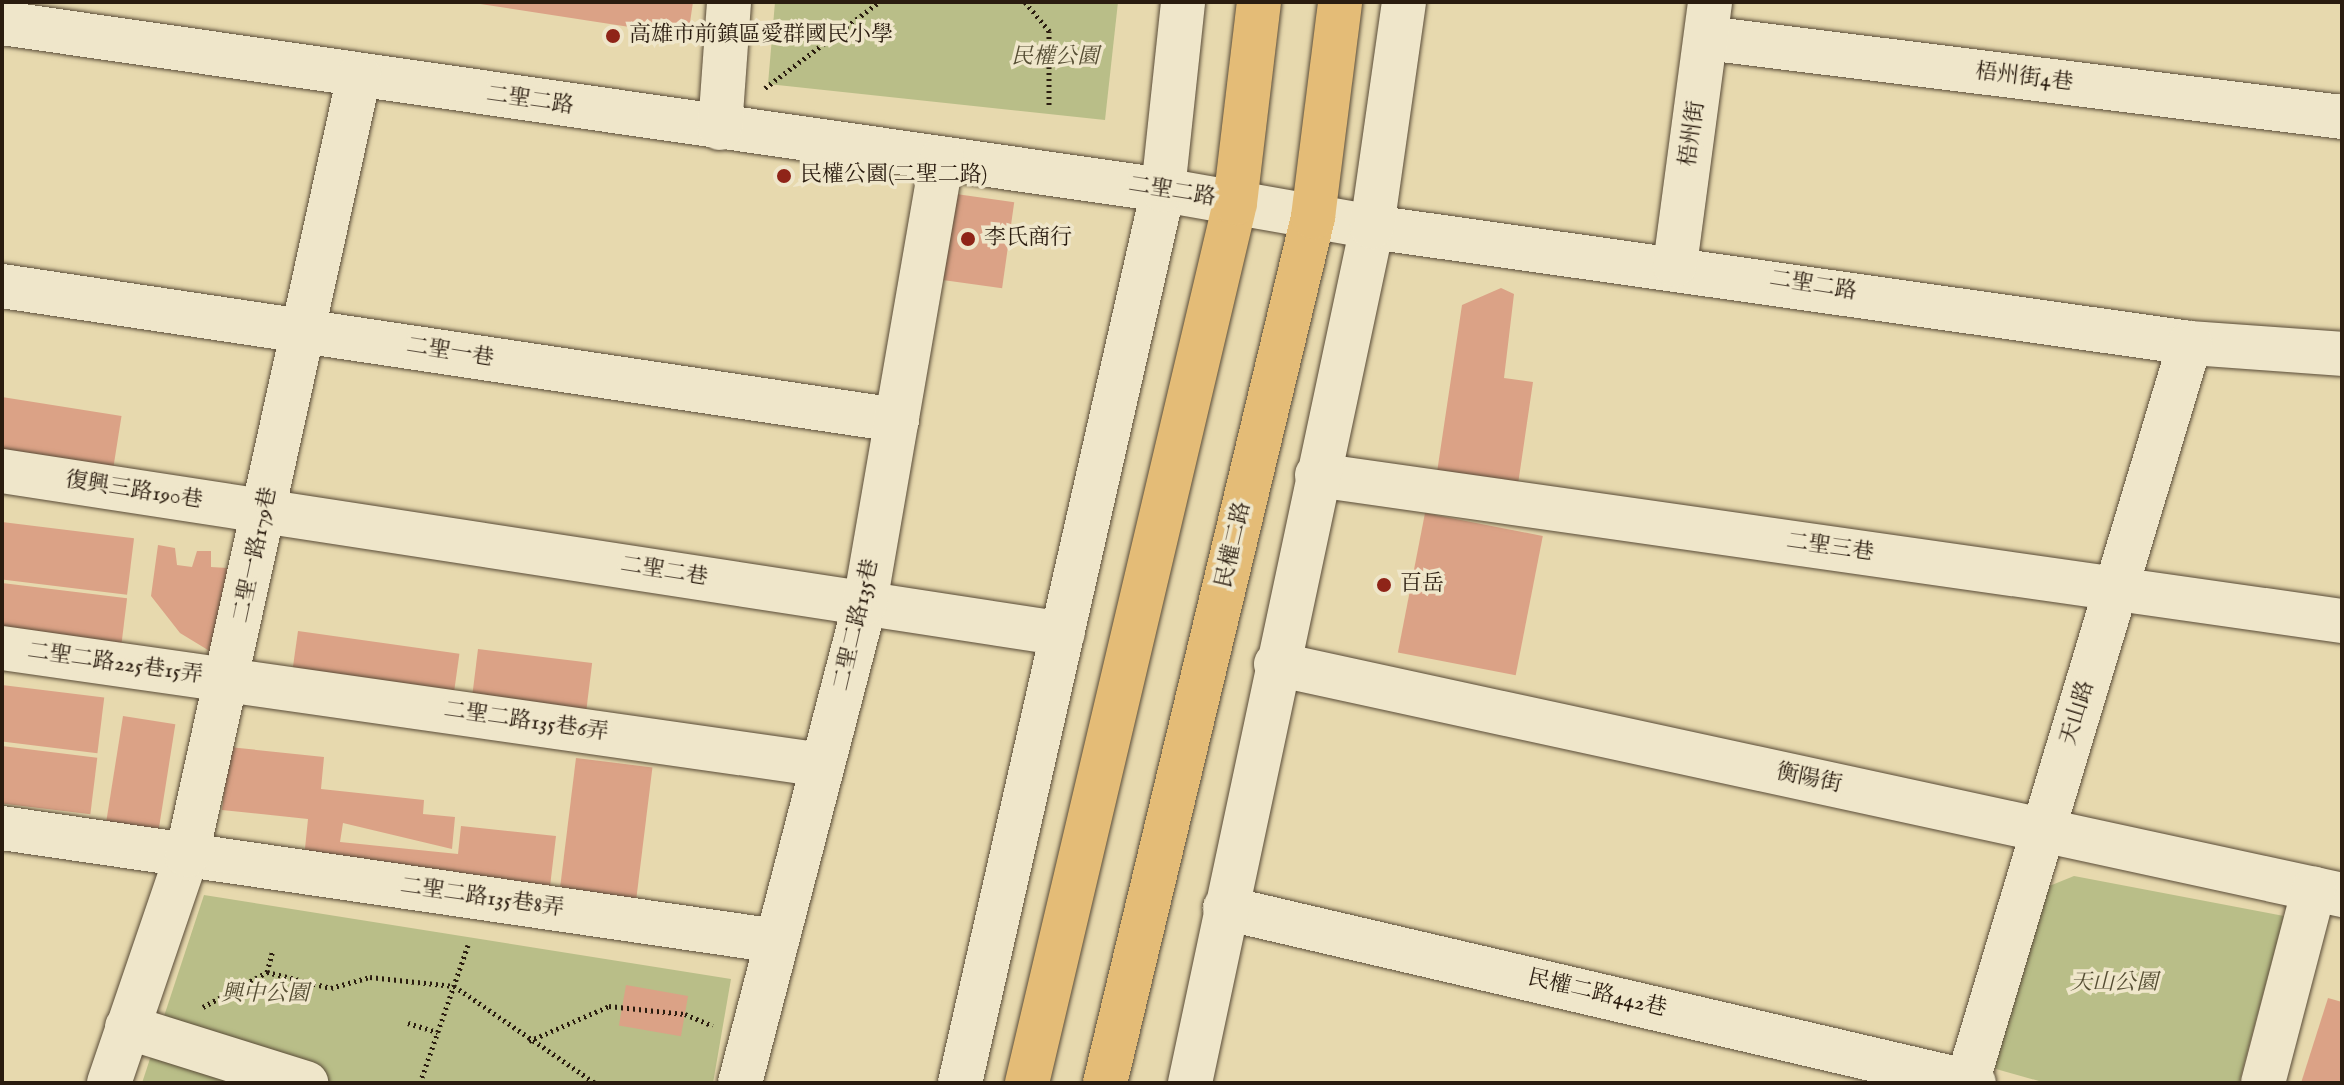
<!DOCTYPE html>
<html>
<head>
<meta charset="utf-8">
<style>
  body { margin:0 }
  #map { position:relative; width:2344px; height:1085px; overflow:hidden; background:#e7d9ae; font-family:"IM FELL English","Noto Serif TC",serif }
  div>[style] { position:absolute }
  .green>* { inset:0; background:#b9be88 }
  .building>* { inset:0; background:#dba286; transform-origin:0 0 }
  .path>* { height:5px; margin-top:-2.5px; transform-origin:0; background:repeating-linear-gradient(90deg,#2a1c0f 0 2px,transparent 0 6px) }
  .roads { filter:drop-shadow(0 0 2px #594b37) drop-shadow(0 0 2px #594b37) }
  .minor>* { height:44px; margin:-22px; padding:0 22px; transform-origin:22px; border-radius:22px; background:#efe6ca }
  .major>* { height:44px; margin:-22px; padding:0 22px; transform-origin:22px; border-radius:22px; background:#e4bc77 }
  .dots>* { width:22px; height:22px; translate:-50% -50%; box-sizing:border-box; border:4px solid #efe6ca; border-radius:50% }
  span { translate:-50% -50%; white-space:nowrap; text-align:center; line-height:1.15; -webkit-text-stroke:7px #efe6ca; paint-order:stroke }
  .poi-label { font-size:22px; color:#2a1c0f }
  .left { translate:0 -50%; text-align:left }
  .park-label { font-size:22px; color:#554d33; font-style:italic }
  .street-label { font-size:22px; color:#2a1c0f }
  .frame { position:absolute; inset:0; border:4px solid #2a1c0f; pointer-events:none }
</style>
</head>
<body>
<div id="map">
  <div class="green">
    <i style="clip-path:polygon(775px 2px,1118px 2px,1105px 120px,768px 84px)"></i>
    <i style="clip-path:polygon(2074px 876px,2284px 916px,2239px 1083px,2046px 1083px,1989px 1067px,2037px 891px)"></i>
    <i style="clip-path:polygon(204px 895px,731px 979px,713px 1083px,142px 1083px)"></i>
  </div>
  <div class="building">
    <i style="clip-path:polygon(467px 2px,693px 2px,688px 36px)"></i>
    <i style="left:935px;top:191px;width:80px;height:87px;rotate:8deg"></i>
    <i style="clip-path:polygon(1501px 288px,1514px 294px,1504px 378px,1533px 382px,1517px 491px,1436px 479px,1462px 305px)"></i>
    <i style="left:2px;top:397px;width:121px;height:73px;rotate:9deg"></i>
    <i style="left:1425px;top:513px;width:120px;height:142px;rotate:11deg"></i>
    <i style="left:2px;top:522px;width:133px;height:57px;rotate:7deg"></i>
    <i style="clip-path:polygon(158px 545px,175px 548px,177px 565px,192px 567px,197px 551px,211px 551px,211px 567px,244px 569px,226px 661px,180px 633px,151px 596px)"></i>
    <i style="left:2px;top:583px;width:126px;height:56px;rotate:7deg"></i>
    <i style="left:298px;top:631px;width:163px;height:52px;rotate:8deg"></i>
    <i style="left:478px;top:649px;width:115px;height:62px;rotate:7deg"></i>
    <i style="left:2px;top:685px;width:103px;height:56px;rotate:7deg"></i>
    <i style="left:123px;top:716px;width:53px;height:112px;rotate:9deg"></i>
    <i style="left:2px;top:746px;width:96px;height:57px;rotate:7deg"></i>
    <i style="clip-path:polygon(229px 747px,324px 757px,321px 789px,424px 800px,423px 814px,455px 817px,452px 849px,343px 823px,340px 842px,458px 854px,461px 826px,556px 836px,549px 895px,303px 868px,308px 819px,222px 810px)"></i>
    <i style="left:576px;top:758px;width:77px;height:140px;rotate:7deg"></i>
    <i style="left:626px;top:985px;width:63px;height:41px;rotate:10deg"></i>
    <i style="clip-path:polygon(2328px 998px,2342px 1002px,2342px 1083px,2301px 1083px)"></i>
  </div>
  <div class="path">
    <i style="left:1025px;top:2px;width:38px;rotate:50deg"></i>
    <i style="left:1049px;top:31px;width:75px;rotate:90deg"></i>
    <i style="left:765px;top:88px;width:143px;rotate:-37deg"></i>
    <i style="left:267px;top:972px;width:23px;rotate:-75deg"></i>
    <i style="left:203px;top:1007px;width:73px;rotate:-28.7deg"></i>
    <i style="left:267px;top:972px;width:66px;rotate:14deg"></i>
    <i style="left:331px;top:988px;width:41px;rotate:-15.8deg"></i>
    <i style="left:370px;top:977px;width:84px;rotate:6.1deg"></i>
    <i style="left:454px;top:986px;width:171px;rotate:34.5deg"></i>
    <i style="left:408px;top:1023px;width:31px;rotate:17deg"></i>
    <i style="left:529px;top:1041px;width:87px;rotate:-23.6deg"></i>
    <i style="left:609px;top:1006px;width:76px;rotate:6deg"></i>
    <i style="left:685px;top:1014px;width:30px;rotate:23deg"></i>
    <i style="left:420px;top:1083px;width:146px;rotate:-70.8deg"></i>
  </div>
  <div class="roads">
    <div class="minor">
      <i style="left:2px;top:23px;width:1173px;rotate:8.19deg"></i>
      <i style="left:1163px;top:190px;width:212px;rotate:10deg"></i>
      <i style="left:1372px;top:227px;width:826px;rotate:8.07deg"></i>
      <i style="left:2190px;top:343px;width:152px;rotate:4.1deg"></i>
      <i style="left:1706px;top:38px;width:641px;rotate:7.08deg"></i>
      <i style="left:720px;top:128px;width:126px;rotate:-85.9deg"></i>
      <i style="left:1675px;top:265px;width:265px;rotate:-82.4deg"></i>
      <i style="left:2px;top:286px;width:905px;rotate:8.52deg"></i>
      <i style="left:2px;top:471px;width:1073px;rotate:8.73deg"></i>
      <i style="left:1317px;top:475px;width:1035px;rotate:8.11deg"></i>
      <i style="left:2px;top:648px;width:829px;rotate:8.11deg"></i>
      <i style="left:1276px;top:664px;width:1091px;rotate:12.23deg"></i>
      <i style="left:2px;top:828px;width:783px;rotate:8.3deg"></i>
      <i style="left:1225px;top:908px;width:769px;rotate:13.15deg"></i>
      <i style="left:127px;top:1027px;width:188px;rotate:17.4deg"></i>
      <i style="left:109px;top:1083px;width:241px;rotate:-71.1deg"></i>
      <i style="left:187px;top:855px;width:798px;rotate:-77.55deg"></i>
      <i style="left:740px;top:1083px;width:496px;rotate:-75.4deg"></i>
      <i style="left:865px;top:603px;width:451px;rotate:-80.2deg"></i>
      <i style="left:960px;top:1083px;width:916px;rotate:-77.19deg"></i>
      <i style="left:1163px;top:190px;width:189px;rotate:-83.9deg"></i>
      <i style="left:1190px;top:1083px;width:875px;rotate:-78deg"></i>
      <i style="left:1372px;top:227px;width:227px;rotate:-81.9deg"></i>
      <i style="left:1967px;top:1083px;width:773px;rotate:-73.23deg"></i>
      <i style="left:2263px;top:1083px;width:201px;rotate:-75.3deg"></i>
    </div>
    <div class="major">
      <i style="left:1027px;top:1083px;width:904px;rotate:-76.7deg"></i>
      <i style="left:1235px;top:203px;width:202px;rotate:-83.2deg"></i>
      <i style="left:1105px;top:1083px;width:891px;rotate:-76.49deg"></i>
      <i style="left:1313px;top:217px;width:217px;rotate:-82.8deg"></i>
    </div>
  </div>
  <div class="dots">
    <i style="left:613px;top:36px;background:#8f2418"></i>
    <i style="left:784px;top:176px;background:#8f2418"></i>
    <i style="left:968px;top:239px;background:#8f2418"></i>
    <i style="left:1384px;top:585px;background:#8f2418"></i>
  </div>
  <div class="poi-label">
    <span class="left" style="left:629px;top:36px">高雄市前鎮區愛群國民小學</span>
    <span class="left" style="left:800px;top:176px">民權公園(二聖二路)</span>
    <span class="left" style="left:984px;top:239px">李氏商行</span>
    <span class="left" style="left:1400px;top:585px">百岳</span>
  </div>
  <div class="park-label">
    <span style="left:1055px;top:58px">民權公園</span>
    <span style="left:2114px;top:984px">天山公園</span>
    <span style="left:265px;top:995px">興中公園</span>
  </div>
  <div class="street-label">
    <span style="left:2024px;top:78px;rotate:7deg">梧州街4巷</span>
    <span style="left:530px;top:101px;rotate:8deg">二聖二路</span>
    <span style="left:1693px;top:134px;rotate:-82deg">梧州街</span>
    <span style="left:1172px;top:192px;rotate:9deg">二聖二路</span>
    <span style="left:1813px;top:286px;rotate:9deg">二聖二路</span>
    <span style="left:450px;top:353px;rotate:9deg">二聖一巷</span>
    <span style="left:134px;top:491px;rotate:9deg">復興三路190巷</span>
    <span style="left:1234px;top:545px;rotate:-77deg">民權二路</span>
    <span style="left:1830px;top:548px;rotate:8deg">二聖三巷</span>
    <span style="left:256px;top:555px;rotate:-78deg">二聖一路179巷</span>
    <span style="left:664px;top:572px;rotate:9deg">二聖二巷</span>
    <span style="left:857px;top:625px;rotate:-77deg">二聖二路135巷</span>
    <span style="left:115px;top:664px;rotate:8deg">二聖二路225巷15弄</span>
    <span style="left:2078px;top:713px;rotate:-73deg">天山路</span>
    <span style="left:526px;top:722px;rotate:8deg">二聖二路135巷6弄</span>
    <span style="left:1809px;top:779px;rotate:12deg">衡陽街</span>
    <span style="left:482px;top:898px;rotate:8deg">二聖二路135巷8弄</span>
    <span style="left:1597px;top:994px;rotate:13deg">民權二路442巷</span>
  </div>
  <div class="frame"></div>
</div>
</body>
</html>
